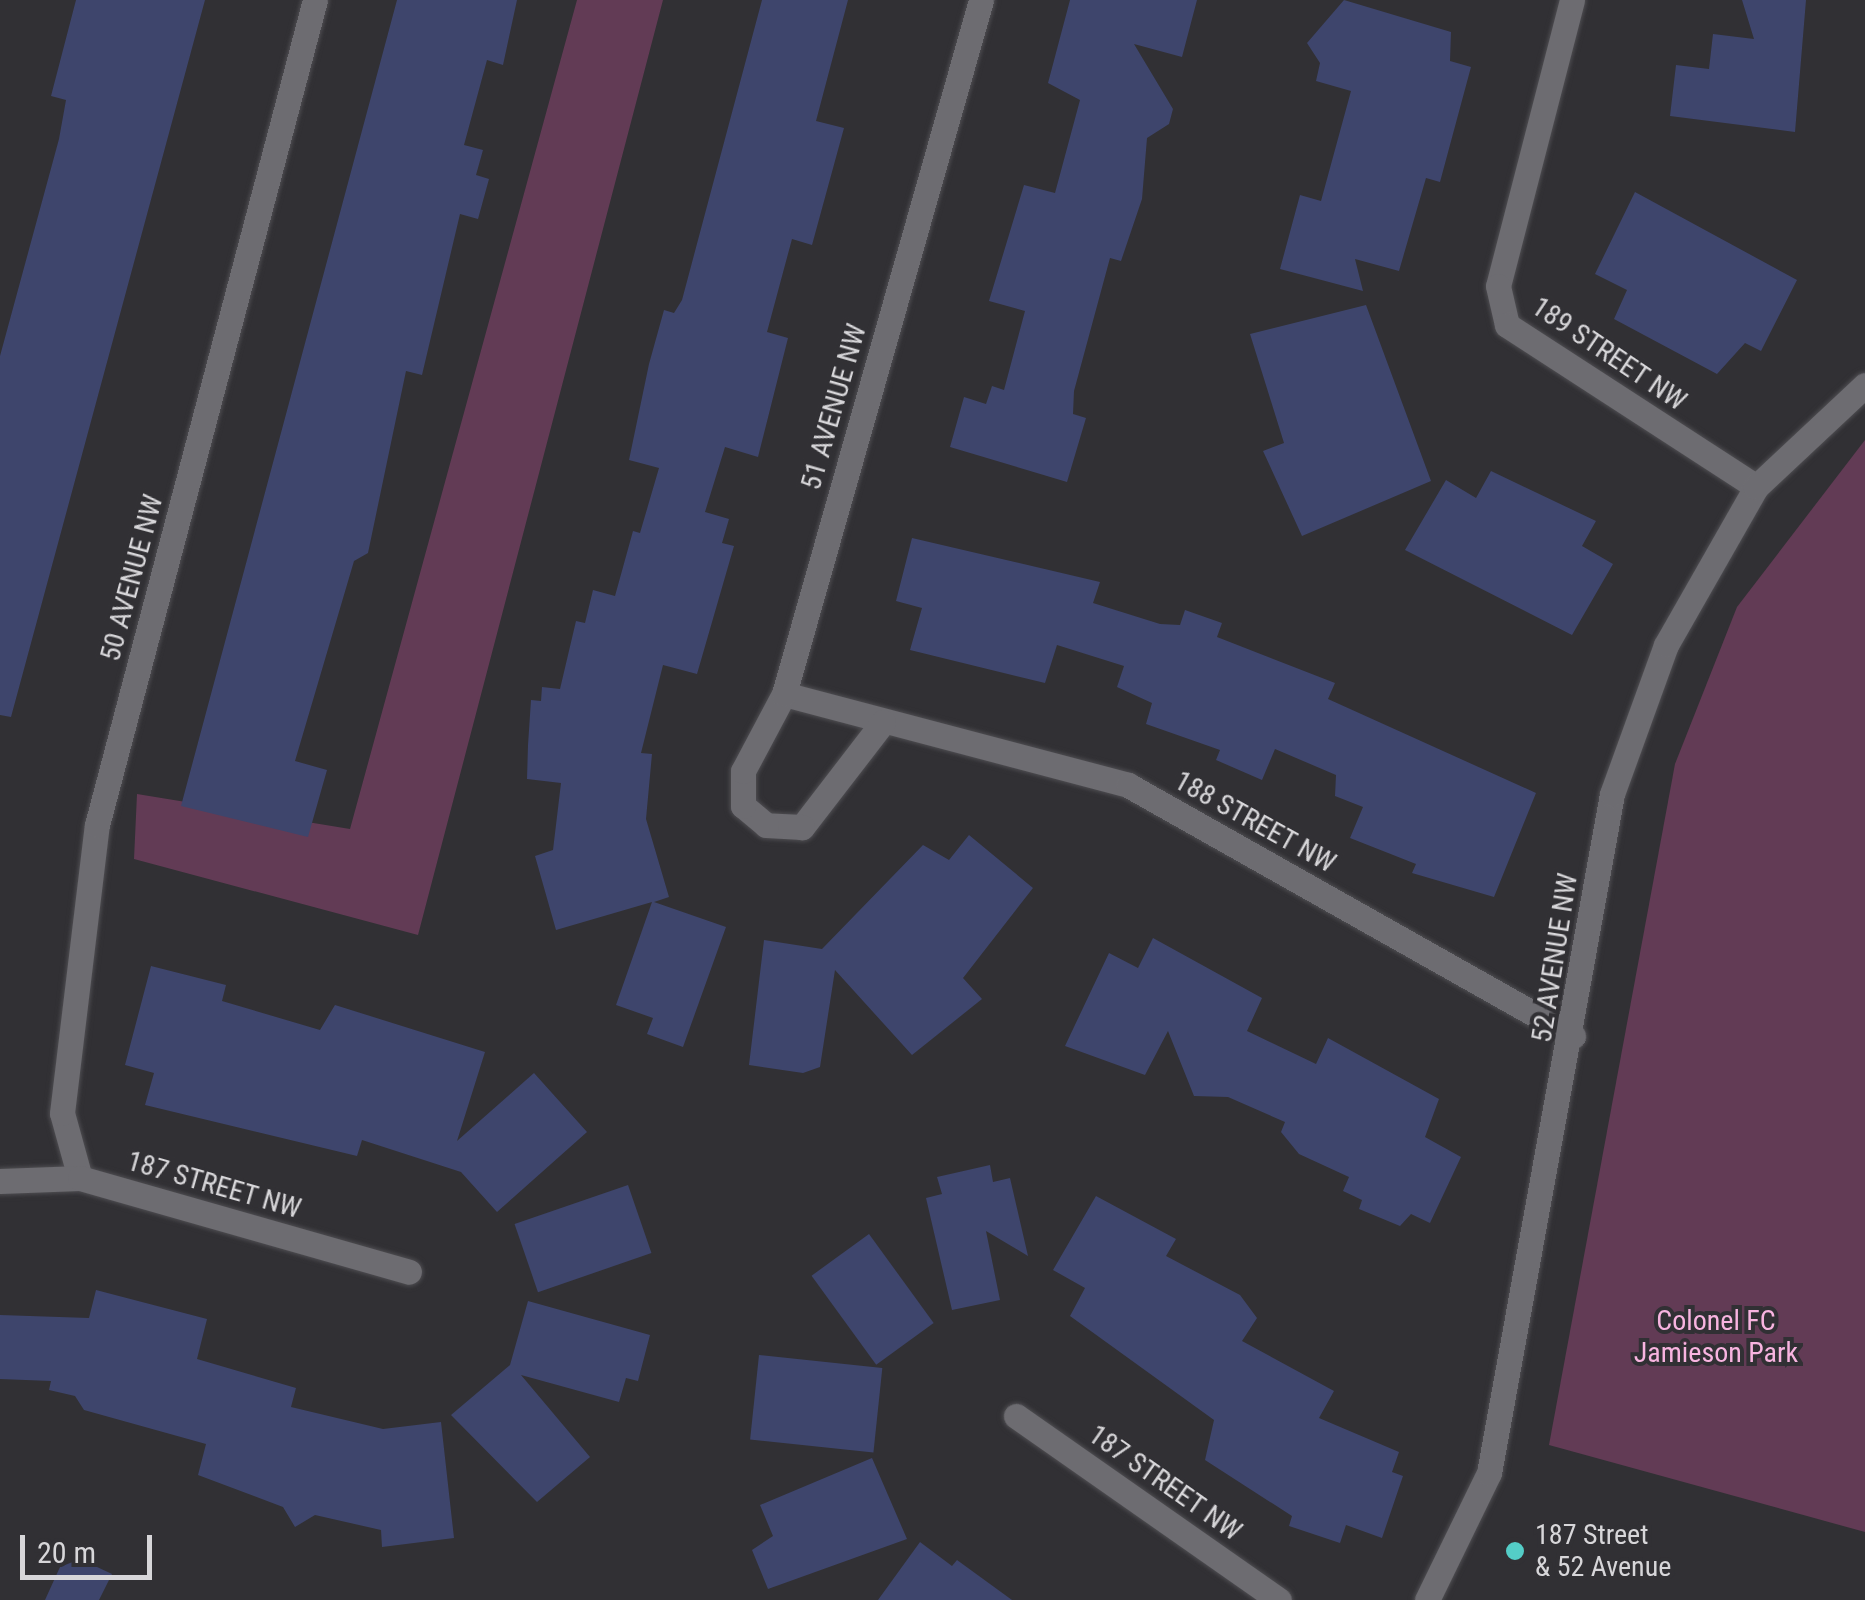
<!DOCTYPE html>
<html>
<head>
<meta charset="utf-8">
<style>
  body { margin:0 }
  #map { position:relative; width:1865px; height:1600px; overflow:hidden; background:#313034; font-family:"Roboto Condensed",sans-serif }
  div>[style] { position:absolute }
  .green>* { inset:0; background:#623b55 }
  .building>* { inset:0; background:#3e456c; transform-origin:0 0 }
  .roads { filter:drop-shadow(0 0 2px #4e4d51) drop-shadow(0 0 2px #4e4d51) }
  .street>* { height:25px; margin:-12.5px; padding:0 12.5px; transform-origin:12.5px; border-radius:12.5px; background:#6d6c71 }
  .secondary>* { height:25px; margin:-12.5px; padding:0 12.5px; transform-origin:12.5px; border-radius:12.5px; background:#6d6c71 }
  .dots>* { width:28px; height:28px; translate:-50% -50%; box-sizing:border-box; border:5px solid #313034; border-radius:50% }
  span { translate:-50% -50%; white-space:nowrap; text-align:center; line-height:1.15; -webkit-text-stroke:8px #313034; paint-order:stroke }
  .street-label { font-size:28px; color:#d7d6d9 }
  .park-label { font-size:28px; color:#f8b4e0 }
  .poi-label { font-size:28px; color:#d7d6d9 }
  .left { translate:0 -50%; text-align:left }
  .scale { position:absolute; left:20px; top:1535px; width:132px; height:45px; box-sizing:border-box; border:5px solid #d7d6d9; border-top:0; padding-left:12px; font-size:30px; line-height:35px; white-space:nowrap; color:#d7d6d9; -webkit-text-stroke:8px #313034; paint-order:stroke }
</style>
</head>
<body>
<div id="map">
  <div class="green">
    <i style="clip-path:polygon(577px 0,663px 0,418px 935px,134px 859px,137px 794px,350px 829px)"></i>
    <i style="clip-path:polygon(1865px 440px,1865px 1532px,1549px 1445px,1675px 764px,1737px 607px)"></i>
  </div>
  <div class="building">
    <i style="clip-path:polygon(76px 0,205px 0,11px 717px,0 715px,0 356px,59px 139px,66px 100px,51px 96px)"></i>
    <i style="clip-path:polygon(397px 0,517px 0,503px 65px,487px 60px,464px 145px,483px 150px,476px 175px,489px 179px,478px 219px,460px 214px,422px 375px,406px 371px,368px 553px,354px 561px,295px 761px,327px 770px,308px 837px,181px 806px)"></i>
    <i style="clip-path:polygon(762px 0,848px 0,816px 121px,844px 128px,812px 245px,792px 239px,767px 332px,788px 338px,758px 457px,725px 447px,705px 512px,729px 519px,722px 543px,734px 546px,697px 674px,663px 665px,641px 753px,652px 754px,646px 819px,669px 897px,654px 902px,726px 927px,683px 1047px,647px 1034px,653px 1018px,616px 1005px,652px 902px,556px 930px,535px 856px,553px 850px,561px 783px,527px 779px,528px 745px,531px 700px,541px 701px,542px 687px,560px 689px,576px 621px,585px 623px,593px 590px,615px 596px,633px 531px,640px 533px,659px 468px,629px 460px,649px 364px,664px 310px,674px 313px,682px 300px)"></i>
    <i style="clip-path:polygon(1070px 0,1197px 0,1182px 57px,1134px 44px,1173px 109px,1169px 124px,1147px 138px,1142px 199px,1121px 261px,1110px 258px,1074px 391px,1073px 414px,1086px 418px,1067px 482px,950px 447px,964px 397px,986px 404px,992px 386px,1004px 390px,1025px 311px,989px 301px,1024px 185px,1055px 193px,1080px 100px,1048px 83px)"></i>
    <i style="clip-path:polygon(1344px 0,1451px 32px,1450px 61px,1471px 67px,1440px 182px,1426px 178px,1399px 271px,1355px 259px,1363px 291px,1280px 269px,1300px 195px,1321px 201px,1351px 91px,1316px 81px,1320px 63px,1307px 43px)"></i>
    <i style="clip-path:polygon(1742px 0,1806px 0,1795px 132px,1670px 116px,1676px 65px,1709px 69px,1713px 34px,1754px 39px)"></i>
    <i style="clip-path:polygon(1635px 192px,1797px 280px,1761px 351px,1745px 343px,1717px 374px,1614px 319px,1627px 290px,1595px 274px)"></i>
    <i style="clip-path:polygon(1366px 305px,1431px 481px,1302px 536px,1263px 451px,1284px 443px,1250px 334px)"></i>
    <i style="clip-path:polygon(1491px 471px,1596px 521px,1582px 546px,1613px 564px,1572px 635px,1405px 550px,1446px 480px,1476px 498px)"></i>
    <i style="clip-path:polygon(912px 538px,1100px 582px,1093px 603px,1160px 624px,1180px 625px,1185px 610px,1222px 623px,1217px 637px,1335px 683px,1328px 699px,1536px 793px,1494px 897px,1412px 873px,1416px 864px,1350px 838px,1363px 807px,1335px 796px,1336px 775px,1275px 749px,1262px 780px,1216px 760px,1220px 750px,1146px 724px,1152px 703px,1117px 687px,1124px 666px,1057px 645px,1045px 683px,910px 650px,922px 608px,896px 601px)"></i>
    <i style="clip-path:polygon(969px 835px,1033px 888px,963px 978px,982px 999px,912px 1055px,835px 970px,820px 1067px,803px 1073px,749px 1065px,764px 940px,822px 949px,923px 845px,949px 860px)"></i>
    <i style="clip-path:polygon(1153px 938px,1262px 998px,1247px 1031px,1316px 1064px,1328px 1038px,1439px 1099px,1425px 1137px,1461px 1157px,1430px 1223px,1411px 1214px,1400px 1226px,1359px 1209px,1362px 1200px,1343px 1191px,1349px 1177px,1299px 1154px,1281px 1132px,1285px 1122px,1228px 1097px,1194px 1096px,1168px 1031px,1145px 1075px,1065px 1046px,1109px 953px,1138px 968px)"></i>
    <i style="clip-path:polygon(151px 966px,226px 985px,222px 1001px,320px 1030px,335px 1005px,485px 1052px,457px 1141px,534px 1073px,587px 1132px,497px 1212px,461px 1172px,362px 1140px,357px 1156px,145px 1105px,154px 1073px,125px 1065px)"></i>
    <i style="clip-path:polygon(990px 1165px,993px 1182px,1010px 1178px,1028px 1256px,986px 1231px,1000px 1300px,952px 1310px,926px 1198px,942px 1194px,937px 1177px)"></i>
    <i style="left:628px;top:1185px;width:72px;height:120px;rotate:71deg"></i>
    <i style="clip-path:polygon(1096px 1196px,1176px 1239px,1166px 1256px,1240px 1295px,1257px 1318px,1242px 1341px,1334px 1391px,1319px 1418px,1399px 1452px,1392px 1472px,1403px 1476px,1382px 1538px,1346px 1525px,1340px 1543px,1289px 1526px,1292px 1516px,1205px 1460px,1214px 1420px,1070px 1316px,1085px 1288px,1053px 1270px)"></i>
    <i style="left:869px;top:1234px;width:110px;height:71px;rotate:54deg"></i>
    <i style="clip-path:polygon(96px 1290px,207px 1319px,197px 1359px,296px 1388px,291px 1407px,383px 1429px,441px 1422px,454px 1538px,382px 1547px,381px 1530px,315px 1515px,295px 1527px,283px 1507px,198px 1475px,206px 1444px,84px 1410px,75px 1396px,49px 1390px,51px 1381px,0 1379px,0 1315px,89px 1318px)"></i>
    <i style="clip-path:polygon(528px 1301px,650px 1335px,638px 1381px,626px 1378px,619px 1402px,521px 1375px,590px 1457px,537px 1502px,451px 1415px,510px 1365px)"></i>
    <i style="left:759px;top:1355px;width:124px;height:85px;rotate:6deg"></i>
    <i style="clip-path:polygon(872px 1458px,907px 1539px,768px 1589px,752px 1550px,773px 1536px,760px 1505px)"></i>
    <i style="clip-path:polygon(920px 1542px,952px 1566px,957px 1560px,1012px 1600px,878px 1600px)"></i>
    <i style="clip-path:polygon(80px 1559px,112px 1574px,99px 1600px,45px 1600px,60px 1567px)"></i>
  </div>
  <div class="roads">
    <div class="street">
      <i style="left:1572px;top:0;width:295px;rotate:104.5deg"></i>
      <i style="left:1498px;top:286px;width:40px;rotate:77deg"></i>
      <i style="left:1507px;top:325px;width:297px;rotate:33deg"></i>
      <i style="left:784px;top:694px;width:356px;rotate:14.8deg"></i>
      <i style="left:1128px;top:785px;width:511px;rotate:29.42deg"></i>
      <i style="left:883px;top:722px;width:133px;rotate:127.6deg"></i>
      <i style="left:802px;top:827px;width:36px;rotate:-177deg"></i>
      <i style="left:766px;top:825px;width:30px;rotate:-140deg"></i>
      <i style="left:743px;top:806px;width:35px;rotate:-90deg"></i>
      <i style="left:743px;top:771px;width:87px;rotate:-62deg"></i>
      <i style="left:784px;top:694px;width:721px;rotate:-74.15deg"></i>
      <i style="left:80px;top:1178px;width:67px;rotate:-105.5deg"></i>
      <i style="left:62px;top:1113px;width:290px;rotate:-83.1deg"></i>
      <i style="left:97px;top:825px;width:853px;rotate:-75.2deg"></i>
      <i style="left:0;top:1181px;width:80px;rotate:-2.1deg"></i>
      <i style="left:80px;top:1178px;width:342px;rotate:15.9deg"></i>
      <i style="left:1016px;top:1416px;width:321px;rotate:35deg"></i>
    </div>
    <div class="secondary">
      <i style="left:1427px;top:1600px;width:141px;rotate:-64deg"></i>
      <i style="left:1489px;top:1473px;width:690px;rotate:-79.73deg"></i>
      <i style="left:1612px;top:794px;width:158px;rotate:-70.1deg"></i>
      <i style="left:1666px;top:645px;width:182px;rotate:-60.3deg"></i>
      <i style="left:1756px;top:487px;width:149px;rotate:-43.1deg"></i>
    </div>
  </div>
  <div class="dots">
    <i style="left:1515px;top:1551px;background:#54cdc7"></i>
  </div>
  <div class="street-label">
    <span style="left:1609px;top:354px;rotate:34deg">189 STREET NW</span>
    <span style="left:834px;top:407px;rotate:-74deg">51 AVENUE NW</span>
    <span style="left:132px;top:578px;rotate:-75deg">50 AVENUE NW</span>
    <span style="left:1255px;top:822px;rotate:29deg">188 STREET NW</span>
    <span style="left:1555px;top:958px;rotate:-81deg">52 AVENUE NW</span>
    <span style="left:214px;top:1185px;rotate:16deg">187 STREET NW</span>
    <span style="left:1165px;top:1483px;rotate:35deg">187 STREET NW</span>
  </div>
  <div class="park-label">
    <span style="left:1716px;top:1337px">Colonel FC<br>Jamieson Park</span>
  </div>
  <div class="poi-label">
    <span class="left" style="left:1535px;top:1551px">187 Street<br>&amp; 52 Avenue</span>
  </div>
  <div class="scale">20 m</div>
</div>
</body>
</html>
